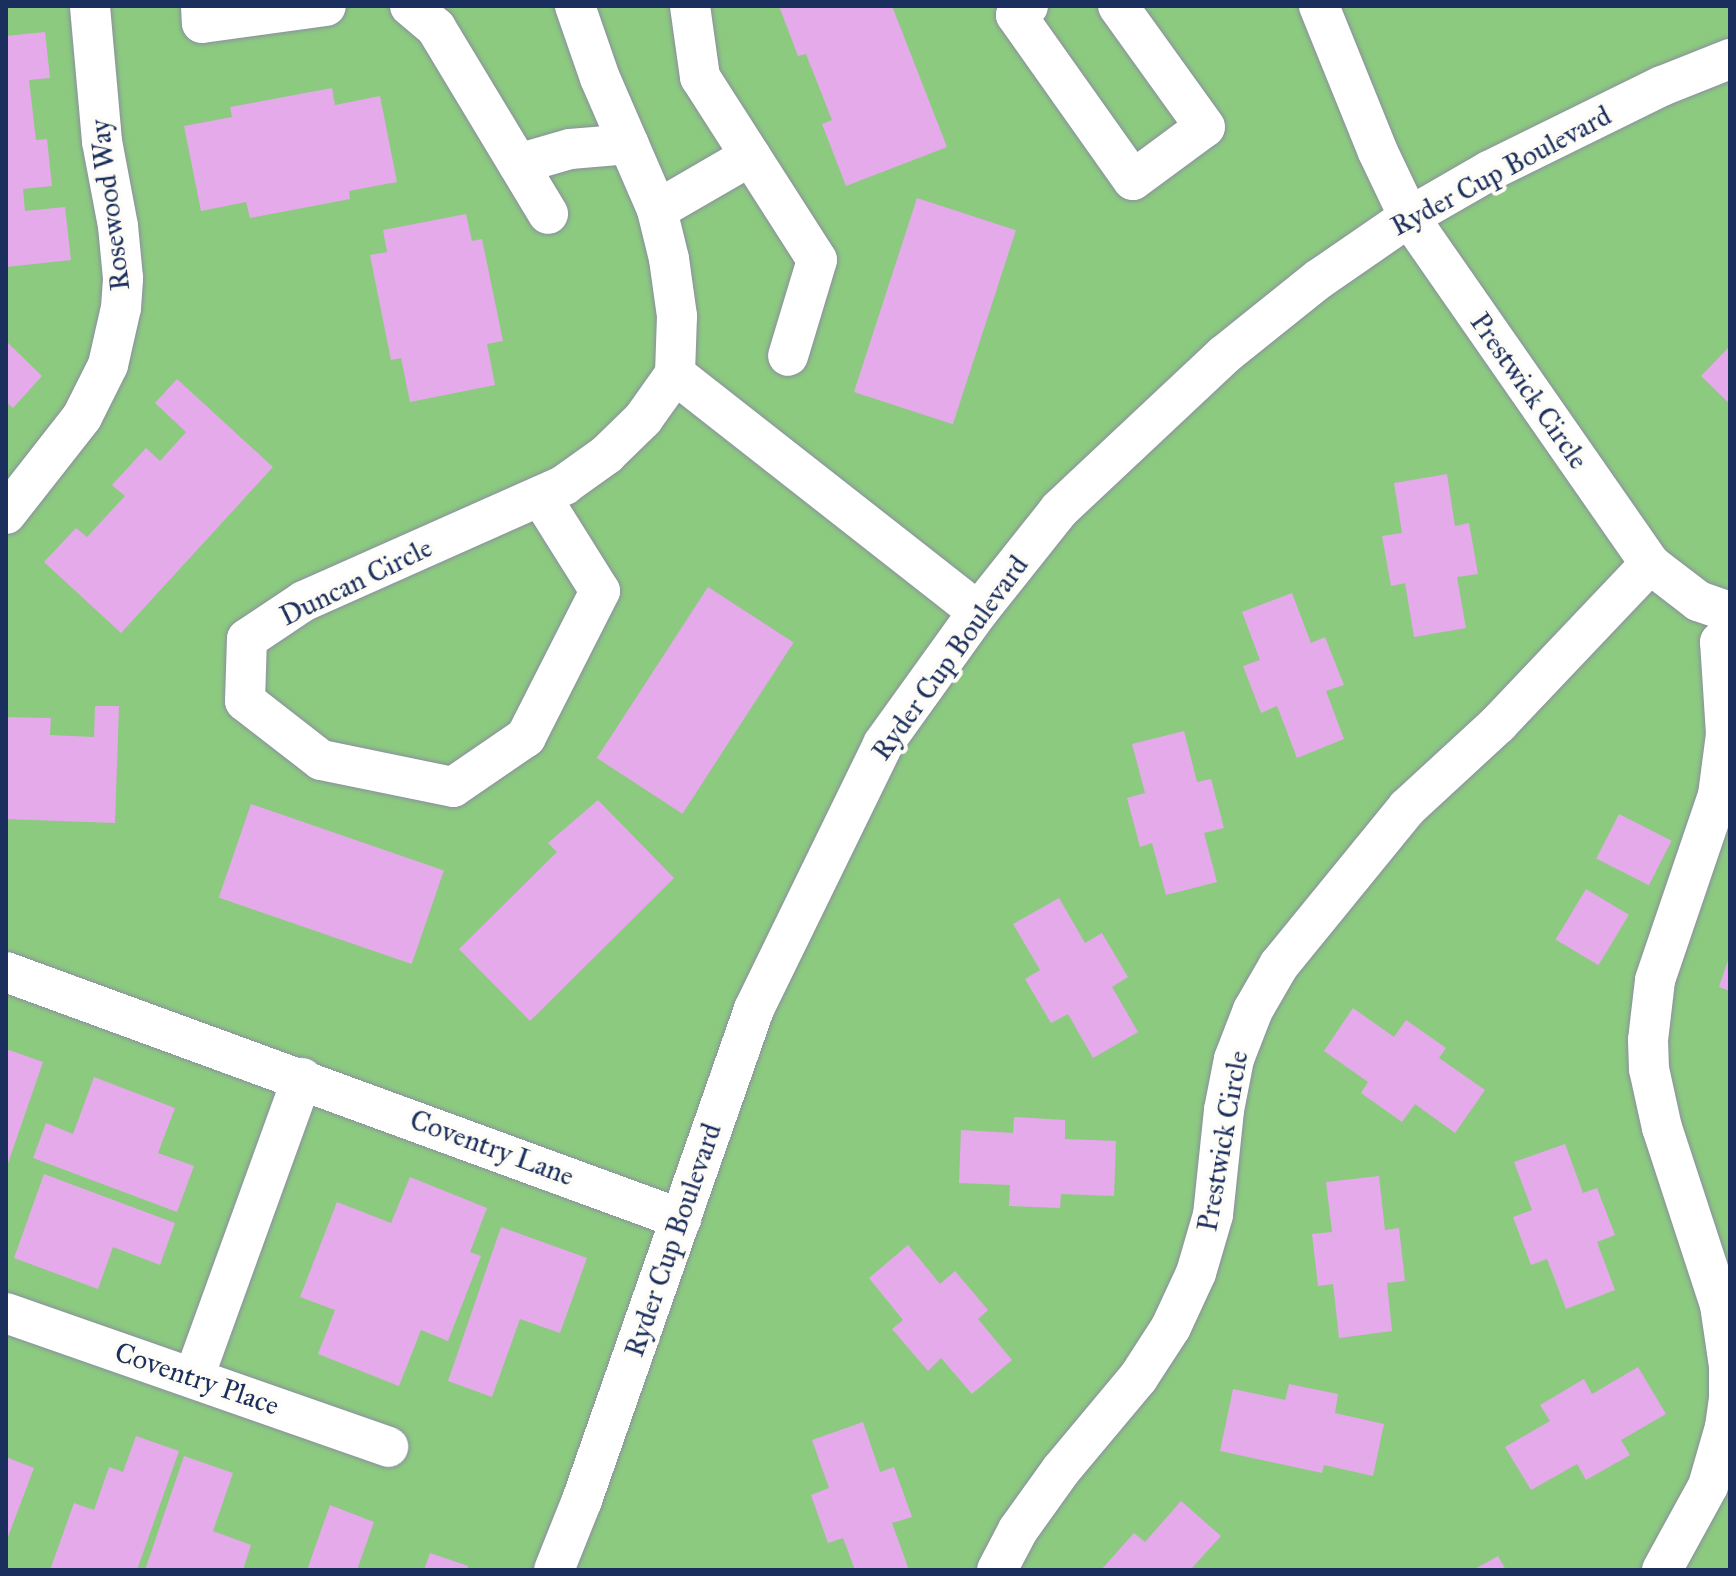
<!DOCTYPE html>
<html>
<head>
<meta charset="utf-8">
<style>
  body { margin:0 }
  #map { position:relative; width:1736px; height:1576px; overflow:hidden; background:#f8ecdb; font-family:"IM FELL Great Primer",serif }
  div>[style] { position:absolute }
  .green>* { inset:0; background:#8cca80; transform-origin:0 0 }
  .building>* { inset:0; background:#e5aaea; transform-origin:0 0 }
  .roads { filter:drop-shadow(0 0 2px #8a8e9c) drop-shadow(0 0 2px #8a8e9c) }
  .minor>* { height:40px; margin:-20px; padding:0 20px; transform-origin:20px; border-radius:20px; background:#fff }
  span { translate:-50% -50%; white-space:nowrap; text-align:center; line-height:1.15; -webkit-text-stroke:8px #fdfcf7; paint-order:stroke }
  .street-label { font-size:28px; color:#1b2f5e }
  .frame { position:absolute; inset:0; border:8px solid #1b2f5e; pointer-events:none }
</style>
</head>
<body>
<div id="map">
  <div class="green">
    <i style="left:6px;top:6px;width:1724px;height:1564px"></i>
  </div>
  <div class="building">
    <i style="clip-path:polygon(779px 6px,892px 6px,947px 147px,846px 186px,822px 124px,832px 120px,806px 54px,798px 56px)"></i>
    <i style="clip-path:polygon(45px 32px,50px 78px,29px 80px,36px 140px,47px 139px,52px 186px,23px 189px,25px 211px,65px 207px,71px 260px,6px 267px,6px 36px)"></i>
    <i style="clip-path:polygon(332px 88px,335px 105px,380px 96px,397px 182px,349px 191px,350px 199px,250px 218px,246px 202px,201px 211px,184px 126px,232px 117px,230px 107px)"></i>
    <i style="left:917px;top:198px;width:104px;height:204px;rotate:18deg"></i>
    <i style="clip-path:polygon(466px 214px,472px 241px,482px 239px,503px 341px,487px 344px,495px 385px,410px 402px,401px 358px,391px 360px,370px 255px,387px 252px,383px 230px)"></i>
    <i style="clip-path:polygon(6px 341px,42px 376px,13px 408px,6px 402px)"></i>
    <i style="clip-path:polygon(1730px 346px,1730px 404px,1701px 376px)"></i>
    <i style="clip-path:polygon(177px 379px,273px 467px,121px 633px,44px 562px,76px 528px,87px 537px,125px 496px,112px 485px,146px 448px,160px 461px,186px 432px,155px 403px)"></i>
    <i style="clip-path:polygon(1447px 474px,1455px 526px,1469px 523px,1478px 574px,1457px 577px,1466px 628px,1414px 637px,1405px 583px,1391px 586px,1382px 536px,1402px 533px,1394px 483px)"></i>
    <i style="left:708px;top:587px;width:102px;height:204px;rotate:33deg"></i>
    <i style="clip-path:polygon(1292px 593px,1311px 643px,1325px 637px,1344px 685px,1326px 691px,1344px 739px,1297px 758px,1277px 706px,1261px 713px,1243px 666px,1260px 660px,1242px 612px)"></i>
    <i style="clip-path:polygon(95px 706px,119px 706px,115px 823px,6px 819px,6px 717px,51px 718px,50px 735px,94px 737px)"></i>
    <i style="clip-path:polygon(1184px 731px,1197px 782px,1211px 779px,1224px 828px,1204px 833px,1217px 882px,1166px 895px,1152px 843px,1140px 847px,1127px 798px,1145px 793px,1132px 744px)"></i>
    <i style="clip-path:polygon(598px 800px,674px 878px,530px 1021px,459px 949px,557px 852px,548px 843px)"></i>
    <i style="left:251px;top:804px;width:204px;height:99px;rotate:19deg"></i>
    <i style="left:1619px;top:814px;width:59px;height:50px;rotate:27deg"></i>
    <i style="left:1586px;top:889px;width:50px;height:59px;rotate:31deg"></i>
    <i style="clip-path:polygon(1059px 898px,1085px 943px,1102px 933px,1128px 977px,1112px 987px,1138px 1032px,1093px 1058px,1068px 1014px,1051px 1023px,1025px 979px,1040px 970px,1013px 924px)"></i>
    <i style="clip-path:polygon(1729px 957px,1730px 957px,1730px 991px,1719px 987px)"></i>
    <i style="clip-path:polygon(1353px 1008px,1394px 1037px,1406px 1020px,1446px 1048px,1439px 1058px,1485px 1090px,1455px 1133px,1415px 1104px,1402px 1122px,1361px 1093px,1368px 1082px,1324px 1051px)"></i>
    <i style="clip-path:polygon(6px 1049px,43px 1062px,6px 1169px)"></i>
    <i style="clip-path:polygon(94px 1077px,175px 1108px,158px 1153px,194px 1166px,177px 1212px,33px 1158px,46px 1123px,73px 1134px)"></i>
    <i style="clip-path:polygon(1014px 1117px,1065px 1120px,1065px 1139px,1116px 1141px,1114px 1196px,1061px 1194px,1060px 1208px,1009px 1206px,1010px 1185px,959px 1183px,961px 1130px,1013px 1133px)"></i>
    <i style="clip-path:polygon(1565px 1144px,1583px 1193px,1597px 1188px,1615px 1235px,1597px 1242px,1615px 1290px,1566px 1309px,1547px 1259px,1531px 1265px,1513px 1217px,1532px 1210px,1514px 1162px)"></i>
    <i style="clip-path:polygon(44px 1174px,175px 1223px,160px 1265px,113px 1247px,98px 1289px,14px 1258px)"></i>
    <i style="clip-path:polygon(1379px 1176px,1385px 1230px,1399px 1228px,1405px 1281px,1387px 1283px,1392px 1331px,1339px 1338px,1333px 1284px,1318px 1286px,1312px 1234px,1332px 1232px,1326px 1182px)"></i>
    <i style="clip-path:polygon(410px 1177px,487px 1208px,470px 1252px,481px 1256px,448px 1341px,421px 1330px,399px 1386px,318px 1354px,335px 1310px,300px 1297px,337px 1202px,391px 1223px)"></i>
    <i style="clip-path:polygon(501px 1227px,587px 1258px,560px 1333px,520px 1319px,492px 1397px,448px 1381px)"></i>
    <i style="clip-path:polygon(908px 1245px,940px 1284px,955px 1271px,988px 1310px,978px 1319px,1012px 1360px,972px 1394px,941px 1358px,928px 1371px,892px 1329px,903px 1320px,869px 1278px)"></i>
    <i style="clip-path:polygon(1638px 1367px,1666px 1414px,1621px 1440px,1630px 1455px,1586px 1480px,1577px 1464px,1531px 1490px,1505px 1447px,1550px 1421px,1540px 1405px,1584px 1379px,1592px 1394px)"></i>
    <i style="clip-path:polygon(1289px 1384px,1338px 1394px,1335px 1413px,1384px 1424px,1373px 1476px,1324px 1465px,1322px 1473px,1220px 1451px,1233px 1389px,1285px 1400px)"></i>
    <i style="clip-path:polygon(863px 1422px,880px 1472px,894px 1467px,912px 1517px,892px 1523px,909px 1570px,855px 1570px,843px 1538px,828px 1543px,811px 1495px,829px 1488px,812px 1440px)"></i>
    <i style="clip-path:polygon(136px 1436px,179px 1451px,137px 1570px,50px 1570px,74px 1503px,94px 1510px,109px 1467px,123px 1472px)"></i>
    <i style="clip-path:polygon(184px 1456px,233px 1473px,213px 1531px,251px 1545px,243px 1570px,145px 1570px)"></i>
    <i style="clip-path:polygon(6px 1457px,34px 1468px,6px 1542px)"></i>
    <i style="clip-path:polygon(1181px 1501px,1221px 1536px,1190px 1570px,1101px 1570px,1134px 1533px,1145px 1542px)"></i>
    <i style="clip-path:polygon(330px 1505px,374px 1522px,357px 1570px,307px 1570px)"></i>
    <i style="clip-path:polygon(430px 1553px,468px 1566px,467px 1570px,424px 1570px)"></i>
    <i style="clip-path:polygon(1498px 1556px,1506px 1570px,1473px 1570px)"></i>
  </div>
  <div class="roads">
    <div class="minor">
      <i style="left:201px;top:6px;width:17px;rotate:87deg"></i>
      <i style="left:202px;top:23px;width:125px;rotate:-7.8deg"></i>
      <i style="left:410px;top:6px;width:34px;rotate:40deg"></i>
      <i style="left:436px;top:28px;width:217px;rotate:58.9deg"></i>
      <i style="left:575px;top:6px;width:76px;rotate:70.9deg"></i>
      <i style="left:600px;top:78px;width:144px;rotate:66.6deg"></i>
      <i style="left:657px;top:210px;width:50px;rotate:76.2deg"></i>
      <i style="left:669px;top:259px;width:58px;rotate:82deg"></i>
      <i style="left:677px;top:316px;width:58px;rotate:92deg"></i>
      <i style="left:675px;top:374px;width:385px;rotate:38.1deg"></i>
      <i style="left:690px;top:6px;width:72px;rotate:82deg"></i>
      <i style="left:700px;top:77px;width:217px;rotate:57.4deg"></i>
      <i style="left:817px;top:260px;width:100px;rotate:106.8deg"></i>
      <i style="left:1028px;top:6px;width:15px;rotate:143deg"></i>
      <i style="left:1016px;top:15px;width:202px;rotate:54.7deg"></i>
      <i style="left:1133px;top:180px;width:89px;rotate:-36.4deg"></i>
      <i style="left:1205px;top:127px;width:149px;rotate:-125.7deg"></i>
      <i style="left:1319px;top:6px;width:157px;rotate:68deg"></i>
      <i style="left:1378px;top:152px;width:72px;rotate:64.5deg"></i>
      <i style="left:1409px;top:217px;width:422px;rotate:55.2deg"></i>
      <i style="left:1650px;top:564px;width:61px;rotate:37.6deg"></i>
      <i style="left:1698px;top:601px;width:34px;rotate:19deg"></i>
      <i style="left:518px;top:164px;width:54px;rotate:-16.1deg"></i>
      <i style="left:570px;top:149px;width:59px;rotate:-4.8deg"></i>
      <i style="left:657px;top:210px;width:108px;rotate:-30.1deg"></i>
      <i style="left:541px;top:497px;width:111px;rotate:57.9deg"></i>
      <i style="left:600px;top:591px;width:164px;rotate:116.9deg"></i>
      <i style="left:526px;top:737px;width:88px;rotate:145.6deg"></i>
      <i style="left:453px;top:787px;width:135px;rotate:-168.4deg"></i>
      <i style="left:321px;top:760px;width:96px;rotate:-142.2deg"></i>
      <i style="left:245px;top:701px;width:62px;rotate:-88.2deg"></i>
      <i style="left:247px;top:639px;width:69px;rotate:-33.7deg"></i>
      <i style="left:304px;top:601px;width:285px;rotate:-24deg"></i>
      <i style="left:564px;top:485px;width:52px;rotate:-35.5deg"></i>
      <i style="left:606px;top:455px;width:52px;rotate:-44.2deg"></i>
      <i style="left:643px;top:419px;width:55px;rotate:-54.6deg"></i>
      <i style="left:6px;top:514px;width:123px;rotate:-51.9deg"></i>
      <i style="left:82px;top:417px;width:58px;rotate:-63.4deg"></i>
      <i style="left:108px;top:365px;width:58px;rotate:-77.2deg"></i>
      <i style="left:121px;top:308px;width:30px;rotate:-86deg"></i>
      <i style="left:123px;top:278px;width:52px;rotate:-95.5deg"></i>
      <i style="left:118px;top:226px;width:86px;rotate:-100.7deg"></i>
      <i style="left:102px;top:141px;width:136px;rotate:-95.1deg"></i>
      <i style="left:6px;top:972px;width:719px;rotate:20.1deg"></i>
      <i style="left:6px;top:1313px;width:405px;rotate:19.3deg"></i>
      <i style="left:194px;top:1377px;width:318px;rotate:-70.1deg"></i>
      <i style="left:554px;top:1570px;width:75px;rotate:-68.2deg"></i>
      <i style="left:582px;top:1500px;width:520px;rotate:-70.69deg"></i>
      <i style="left:754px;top:1009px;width:295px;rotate:-64deg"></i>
      <i style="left:883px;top:744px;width:163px;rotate:-54.3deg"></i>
      <i style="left:978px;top:612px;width:130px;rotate:-51.5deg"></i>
      <i style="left:1059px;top:510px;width:226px;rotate:-43.2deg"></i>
      <i style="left:1224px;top:355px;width:122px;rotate:-38.7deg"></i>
      <i style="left:1319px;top:279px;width:109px;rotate:-34.6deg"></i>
      <i style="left:1409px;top:217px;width:92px;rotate:-29.9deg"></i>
      <i style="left:1489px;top:171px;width:193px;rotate:-26.2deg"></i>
      <i style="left:1662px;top:86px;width:73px;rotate:-21.7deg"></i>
      <i style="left:997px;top:1570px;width:45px;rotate:-62.3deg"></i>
      <i style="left:1018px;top:1530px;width:74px;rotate:-54.4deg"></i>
      <i style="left:1061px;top:1470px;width:120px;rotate:-50.1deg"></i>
      <i style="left:1138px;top:1378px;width:61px;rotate:-57.1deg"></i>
      <i style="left:1171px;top:1327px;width:60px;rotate:-65.2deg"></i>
      <i style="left:1196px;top:1273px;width:60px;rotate:-73.7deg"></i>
      <i style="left:1213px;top:1215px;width:106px;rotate:-84deg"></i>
      <i style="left:1224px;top:1110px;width:52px;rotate:-78.9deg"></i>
      <i style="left:1234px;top:1059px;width:53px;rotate:-68.8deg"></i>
      <i style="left:1253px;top:1010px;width:52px;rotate:-60deg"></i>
      <i style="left:1279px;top:965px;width:203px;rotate:-50.8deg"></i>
      <i style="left:1407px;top:808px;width:124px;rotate:-42.7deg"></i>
      <i style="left:1498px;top:724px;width:221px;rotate:-46.5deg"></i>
      <i style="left:1662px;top:1570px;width:96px;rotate:-61.3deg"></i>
      <i style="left:1708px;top:1486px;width:61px;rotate:-73.9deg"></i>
      <i style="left:1725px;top:1427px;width:30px;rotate:-82deg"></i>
      <i style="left:1729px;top:1397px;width:31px;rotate:-90deg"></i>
      <i style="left:1729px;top:1366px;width:62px;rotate:-98.4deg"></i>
      <i style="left:1720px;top:1305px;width:186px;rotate:-108.1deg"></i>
      <i style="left:1662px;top:1128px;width:60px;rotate:-102.4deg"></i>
      <i style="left:1649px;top:1069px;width:29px;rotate:-92deg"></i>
      <i style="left:1648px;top:1040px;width:60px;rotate:-83.3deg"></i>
      <i style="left:1655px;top:980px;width:195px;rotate:-71.2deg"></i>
      <i style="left:1718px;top:795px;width:62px;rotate:-82.5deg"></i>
      <i style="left:1726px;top:734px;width:92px;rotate:-93.7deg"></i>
      <i style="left:1720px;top:642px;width:13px;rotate:-42deg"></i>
    </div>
  </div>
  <div class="street-label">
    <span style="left:1501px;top:171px;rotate:-28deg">Ryder Cup Boulevard</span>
    <span style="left:110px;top:205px;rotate:-97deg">Rosewood Way</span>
    <span style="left:1529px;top:391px;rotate:55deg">Prestwick Circle</span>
    <span style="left:356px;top:582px;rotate:-26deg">Duncan Circle</span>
    <span style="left:950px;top:658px;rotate:-54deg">Ryder Cup Boulevard</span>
    <span style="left:1223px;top:1141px;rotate:-80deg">Prestwick Circle</span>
    <span style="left:492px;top:1148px;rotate:20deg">Coventry Lane</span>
    <span style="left:673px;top:1240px;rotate:-71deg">Ryder Cup Boulevard</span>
    <span style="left:197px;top:1379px;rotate:19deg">Coventry Place</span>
  </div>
  <div class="frame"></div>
</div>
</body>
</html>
